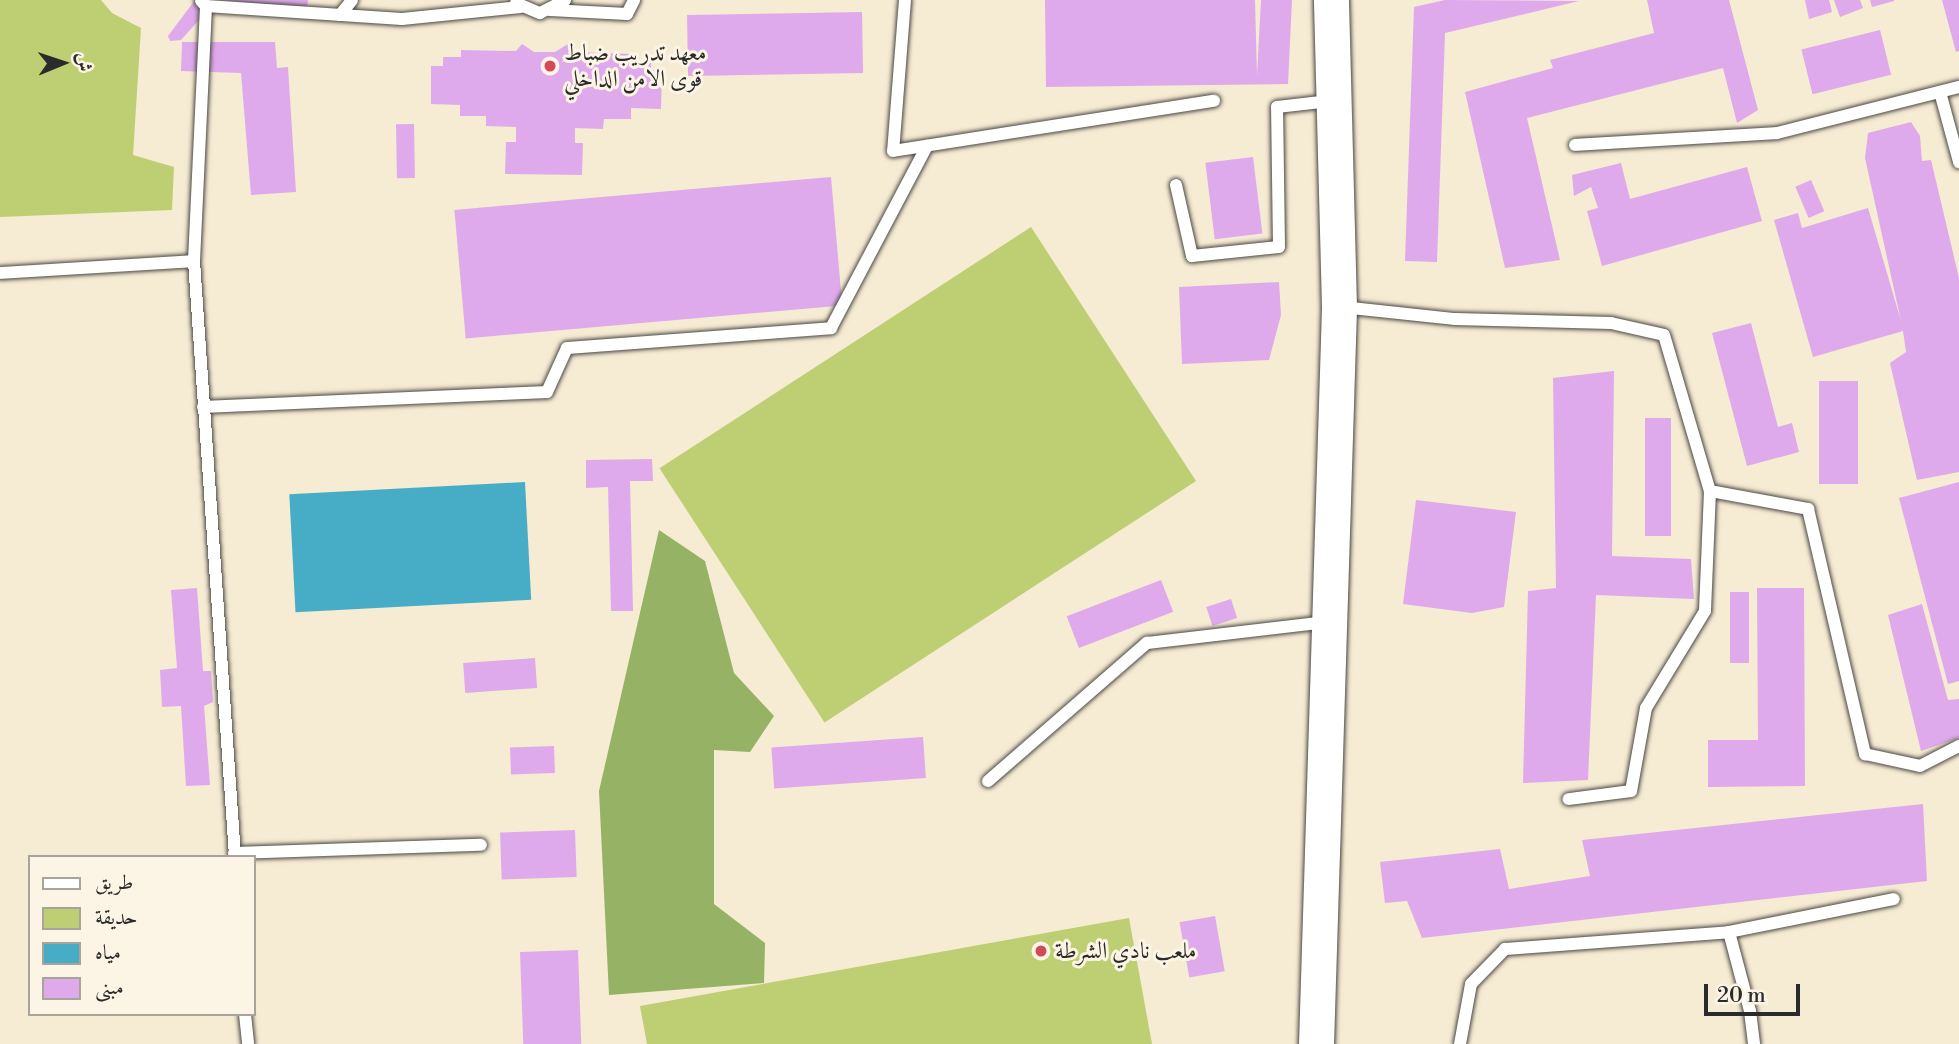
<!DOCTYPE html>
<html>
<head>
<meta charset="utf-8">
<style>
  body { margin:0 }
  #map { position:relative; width:1959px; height:1044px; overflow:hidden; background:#f6ebd3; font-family:"Libre Bodoni",Amiri,serif }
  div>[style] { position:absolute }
  .green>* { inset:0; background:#bdcf72; transform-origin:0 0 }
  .forest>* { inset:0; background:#96b264 }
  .water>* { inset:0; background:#47adc7; transform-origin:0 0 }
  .building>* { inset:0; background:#dfaaeb; transform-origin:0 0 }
  .roads { filter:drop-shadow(0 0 2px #494844) drop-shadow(0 0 2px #494844) }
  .lane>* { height:12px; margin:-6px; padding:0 6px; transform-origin:6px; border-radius:6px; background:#fff }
  .secondary>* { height:35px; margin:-17.5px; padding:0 17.5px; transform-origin:17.5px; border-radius:17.5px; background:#fff }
  .dots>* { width:19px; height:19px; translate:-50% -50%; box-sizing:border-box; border:4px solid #fcf5e5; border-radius:50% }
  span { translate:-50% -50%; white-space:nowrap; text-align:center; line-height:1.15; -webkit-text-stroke:6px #fcf5e5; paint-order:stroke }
  .poi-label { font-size:23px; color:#2b2b2b }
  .left { translate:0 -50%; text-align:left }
  .legend { position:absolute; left:28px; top:855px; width:228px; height:161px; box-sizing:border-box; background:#fcf5e5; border:2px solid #a8a49b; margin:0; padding:9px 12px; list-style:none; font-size:21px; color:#2b2b2b }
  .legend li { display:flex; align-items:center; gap:14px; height:35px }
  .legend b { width:35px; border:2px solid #a8a49b }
  .north { position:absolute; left:28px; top:28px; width:70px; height:70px; -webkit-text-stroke:5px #fcf5e5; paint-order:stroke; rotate:88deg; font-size:19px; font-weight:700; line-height:28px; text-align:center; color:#2b2b2b }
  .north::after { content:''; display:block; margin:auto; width:24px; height:32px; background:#2b2b2b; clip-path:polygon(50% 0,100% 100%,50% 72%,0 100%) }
  .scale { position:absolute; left:1704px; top:984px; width:96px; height:32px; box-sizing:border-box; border:4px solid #2b2b2b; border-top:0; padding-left:9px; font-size:21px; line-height:24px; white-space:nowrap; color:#2b2b2b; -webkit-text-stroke:5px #fcf5e5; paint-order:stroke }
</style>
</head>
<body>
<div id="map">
  <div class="green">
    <i style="clip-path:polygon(0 0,101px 0,112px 13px,141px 28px,133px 155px,174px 167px,172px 210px,0 217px)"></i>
    <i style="left:1031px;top:227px;width:303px;height:443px;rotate:57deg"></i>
    <i style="clip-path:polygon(1129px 918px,1152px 1044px,647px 1044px,640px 1006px)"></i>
  </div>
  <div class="forest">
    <i style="clip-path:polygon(659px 530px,705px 561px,734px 673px,774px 716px,750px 752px,714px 750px,714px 904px,765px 943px,764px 983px,609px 995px,599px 791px)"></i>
  </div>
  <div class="water">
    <i style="left:525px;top:482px;width:118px;height:236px;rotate:87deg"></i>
  </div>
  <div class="building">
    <i style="clip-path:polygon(195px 0,217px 0,181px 40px,170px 41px,168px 36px)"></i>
    <i style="clip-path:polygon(219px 0,308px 0,307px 8px)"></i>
    <i style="clip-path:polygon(1045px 0,1255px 0,1257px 75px,1261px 0,1292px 0,1288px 84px,1046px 87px)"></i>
    <i style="clip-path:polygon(1445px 0,1579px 1px,1445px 33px,1437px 262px,1405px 261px,1414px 7px)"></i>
    <i style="clip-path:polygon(1647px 0,1729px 0,1758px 110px,1737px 123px,1723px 68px,1527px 118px,1560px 260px,1505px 268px,1465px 92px,1553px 68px,1550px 60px,1654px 33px)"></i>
    <i style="clip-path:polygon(1805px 0,1829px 0,1832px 12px,1809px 19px)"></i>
    <i style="clip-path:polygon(1834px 0,1860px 0,1863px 8px,1840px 17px)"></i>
    <i style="clip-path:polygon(1870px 0,1894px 0,1894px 1px,1872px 7px)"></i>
    <i style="clip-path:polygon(1942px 0,1959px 0,1959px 51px,1956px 52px)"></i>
    <i style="left:862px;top:12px;width:61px;height:175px;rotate:89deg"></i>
    <i style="left:1880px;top:30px;width:46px;height:81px;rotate:76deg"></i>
    <i style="clip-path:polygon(182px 42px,275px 42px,277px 68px,288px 67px,296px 192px,251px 195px,241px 73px,181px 71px)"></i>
    <i style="clip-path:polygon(522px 44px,534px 52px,555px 52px,568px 44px,574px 52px,632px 54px,632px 61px,651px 61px,651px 70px,662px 71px,661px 109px,631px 108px,631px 119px,604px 119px,603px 129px,575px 128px,575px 143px,583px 143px,582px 175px,505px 174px,506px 142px,516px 142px,516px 127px,486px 126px,486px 116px,460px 116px,460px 105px,431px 104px,431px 66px,443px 66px,443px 57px,461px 57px,461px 50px,516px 51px)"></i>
    <i style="clip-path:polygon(1911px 122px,1920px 136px,1922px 161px,1931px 160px,1959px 278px,1959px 472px,1917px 480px,1890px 363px,1906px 352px,1903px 331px,1813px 357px,1774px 220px,1798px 213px,1802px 228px,1868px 208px,1901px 321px,1865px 158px,1868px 133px)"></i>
    <i style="left:414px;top:124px;width:54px;height:18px;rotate:89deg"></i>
    <i style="left:1253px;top:157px;width:77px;height:48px;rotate:83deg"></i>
    <i style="clip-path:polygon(1621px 163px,1630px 199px,1747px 167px,1762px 221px,1602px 266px,1587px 211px,1598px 208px,1591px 187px,1574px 196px,1572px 175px)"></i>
    <i style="left:831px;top:177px;width:129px;height:378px;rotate:85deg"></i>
    <i style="left:1811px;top:180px;width:34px;height:17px;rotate:67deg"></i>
    <i style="clip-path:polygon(1279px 282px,1281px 315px,1269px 360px,1182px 364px,1179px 287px)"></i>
    <i style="clip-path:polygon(1751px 323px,1778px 427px,1792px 423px,1799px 452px,1747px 466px,1712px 333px)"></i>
    <i style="clip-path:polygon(1614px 371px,1612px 556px,1691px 559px,1694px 599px,1596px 595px,1588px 780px,1523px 783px,1528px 591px,1556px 588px,1553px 378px)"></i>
    <i style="left:1819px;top:381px;width:39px;height:103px"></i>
    <i style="left:1645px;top:418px;width:26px;height:118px"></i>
    <i style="clip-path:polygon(652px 459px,653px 481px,630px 481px,633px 611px,611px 611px,608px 487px,586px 488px,586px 460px)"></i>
    <i style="clip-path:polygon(1959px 482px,1959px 681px,1948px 684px,1899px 498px)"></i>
    <i style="clip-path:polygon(1416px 500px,1516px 512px,1504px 607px,1472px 613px,1403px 604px)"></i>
    <i style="left:1161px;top:580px;width:34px;height:101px;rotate:69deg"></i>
    <i style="clip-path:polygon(197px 588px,203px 671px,211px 671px,213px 702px,204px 706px,210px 785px,186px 786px,181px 706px,162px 707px,160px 670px,177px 668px,171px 590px)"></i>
    <i style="clip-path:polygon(1757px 588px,1804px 588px,1805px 786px,1708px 787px,1708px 740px,1758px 740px)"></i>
    <i style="left:1730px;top:592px;width:19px;height:71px"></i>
    <i style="left:1231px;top:599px;width:20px;height:26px;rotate:72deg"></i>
    <i style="clip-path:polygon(1922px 604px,1948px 700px,1959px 699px,1959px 738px,1921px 751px,1888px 615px)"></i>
    <i style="left:535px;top:658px;width:30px;height:72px;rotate:86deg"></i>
    <i style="left:923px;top:737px;width:41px;height:152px;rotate:86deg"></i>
    <i style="left:554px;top:746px;width:27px;height:44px;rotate:88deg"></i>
    <i style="clip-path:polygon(1923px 804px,1927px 881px,1422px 938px,1407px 901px,1385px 903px,1380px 862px,1500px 849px,1509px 889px,1590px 876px,1582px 840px)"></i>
    <i style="left:575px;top:830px;width:47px;height:75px;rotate:88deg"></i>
    <i style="left:1215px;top:916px;width:56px;height:36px;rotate:80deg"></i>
    <i style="left:578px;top:950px;width:94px;height:58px;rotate:88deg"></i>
  </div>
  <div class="roads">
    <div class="lane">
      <i style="left:905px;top:0;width:151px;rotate:94.5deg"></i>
      <i style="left:893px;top:151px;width:325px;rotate:-8.9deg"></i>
      <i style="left:516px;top:3px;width:26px;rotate:23deg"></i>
      <i style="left:540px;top:13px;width:28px;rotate:-27deg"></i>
      <i style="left:206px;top:6px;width:196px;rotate:3.8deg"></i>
      <i style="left:402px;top:19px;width:119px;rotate:-5.8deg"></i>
      <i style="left:550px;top:10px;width:77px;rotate:3deg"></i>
      <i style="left:627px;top:14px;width:16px;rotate:-63deg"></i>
      <i style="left:340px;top:15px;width:19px;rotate:-51deg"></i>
      <i style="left:1940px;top:92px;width:73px;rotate:74.8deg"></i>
      <i style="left:1575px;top:145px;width:202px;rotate:-3.4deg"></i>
      <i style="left:1777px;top:133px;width:188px;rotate:-14.2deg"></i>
      <i style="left:1176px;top:185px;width:73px;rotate:77.3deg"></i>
      <i style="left:1192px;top:256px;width:87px;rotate:-5.9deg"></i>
      <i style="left:1279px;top:247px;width:140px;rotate:-90.8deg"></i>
      <i style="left:1277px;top:107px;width:53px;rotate:-6.5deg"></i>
      <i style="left:194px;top:261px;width:255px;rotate:-87.3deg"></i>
      <i style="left:206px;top:6px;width:7px;rotate:-135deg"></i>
      <i style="left:0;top:273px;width:194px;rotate:-3.5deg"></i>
      <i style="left:194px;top:261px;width:597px;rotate:86.06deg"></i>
      <i style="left:1342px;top:307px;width:114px;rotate:6.1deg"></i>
      <i style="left:1455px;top:319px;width:156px;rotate:1.5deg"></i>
      <i style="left:1611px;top:323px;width:54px;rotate:12.8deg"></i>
      <i style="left:1664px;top:335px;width:163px;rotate:73.6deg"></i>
      <i style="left:1710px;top:491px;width:120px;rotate:92.4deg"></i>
      <i style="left:1705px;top:611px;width:114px;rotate:121.3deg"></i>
      <i style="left:1646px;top:708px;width:84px;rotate:100.2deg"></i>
      <i style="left:1631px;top:791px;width:63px;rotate:172.6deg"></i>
      <i style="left:203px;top:407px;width:344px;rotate:-2.5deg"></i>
      <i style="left:547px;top:392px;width:48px;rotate:-65.6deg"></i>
      <i style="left:567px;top:348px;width:265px;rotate:-4.3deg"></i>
      <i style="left:831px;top:328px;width:206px;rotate:-62.2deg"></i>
      <i style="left:1710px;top:491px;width:100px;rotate:10.4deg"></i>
      <i style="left:1808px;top:509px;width:252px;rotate:76.9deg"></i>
      <i style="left:1865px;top:754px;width:56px;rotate:12.3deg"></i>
      <i style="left:1920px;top:766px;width:44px;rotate:-27.1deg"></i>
      <i style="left:988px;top:781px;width:211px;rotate:-41deg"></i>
      <i style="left:1147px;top:643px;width:181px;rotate:-6.7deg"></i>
      <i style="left:234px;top:853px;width:247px;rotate:-1.9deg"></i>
      <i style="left:1729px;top:932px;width:168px;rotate:-11.3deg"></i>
      <i style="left:245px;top:1014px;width:30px;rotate:84deg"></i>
      <i style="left:1460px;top:1044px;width:61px;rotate:-79.6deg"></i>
      <i style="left:1471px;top:984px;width:49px;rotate:-45.8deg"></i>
      <i style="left:1505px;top:949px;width:225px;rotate:-4.3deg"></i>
      <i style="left:1729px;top:932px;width:82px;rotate:75.1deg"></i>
      <i style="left:1750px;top:1011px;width:33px;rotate:83deg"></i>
    </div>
    <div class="secondary">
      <i style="left:1316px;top:1044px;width:737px;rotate:-88.21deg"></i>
      <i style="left:1339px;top:307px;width:307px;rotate:-91.5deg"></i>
    </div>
  </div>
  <div class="dots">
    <i style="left:550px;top:66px;background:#d1495b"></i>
    <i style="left:1041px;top:951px;background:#d1495b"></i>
  </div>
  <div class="poi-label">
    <span class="left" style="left:564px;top:66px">معهد تدريب ضباط<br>قوى الامن الداخلي</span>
    <span class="left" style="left:1055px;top:951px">ملعب نادي الشرطة</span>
  </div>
  <ul class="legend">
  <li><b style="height:9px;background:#fff"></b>طريق</li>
  <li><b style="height:19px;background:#bdcf72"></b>حديقة</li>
  <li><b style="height:19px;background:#47adc7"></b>مياه</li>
  <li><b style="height:19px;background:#dfaaeb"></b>مبنى</li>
  </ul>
  <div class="north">ش</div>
  <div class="scale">20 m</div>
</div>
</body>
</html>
